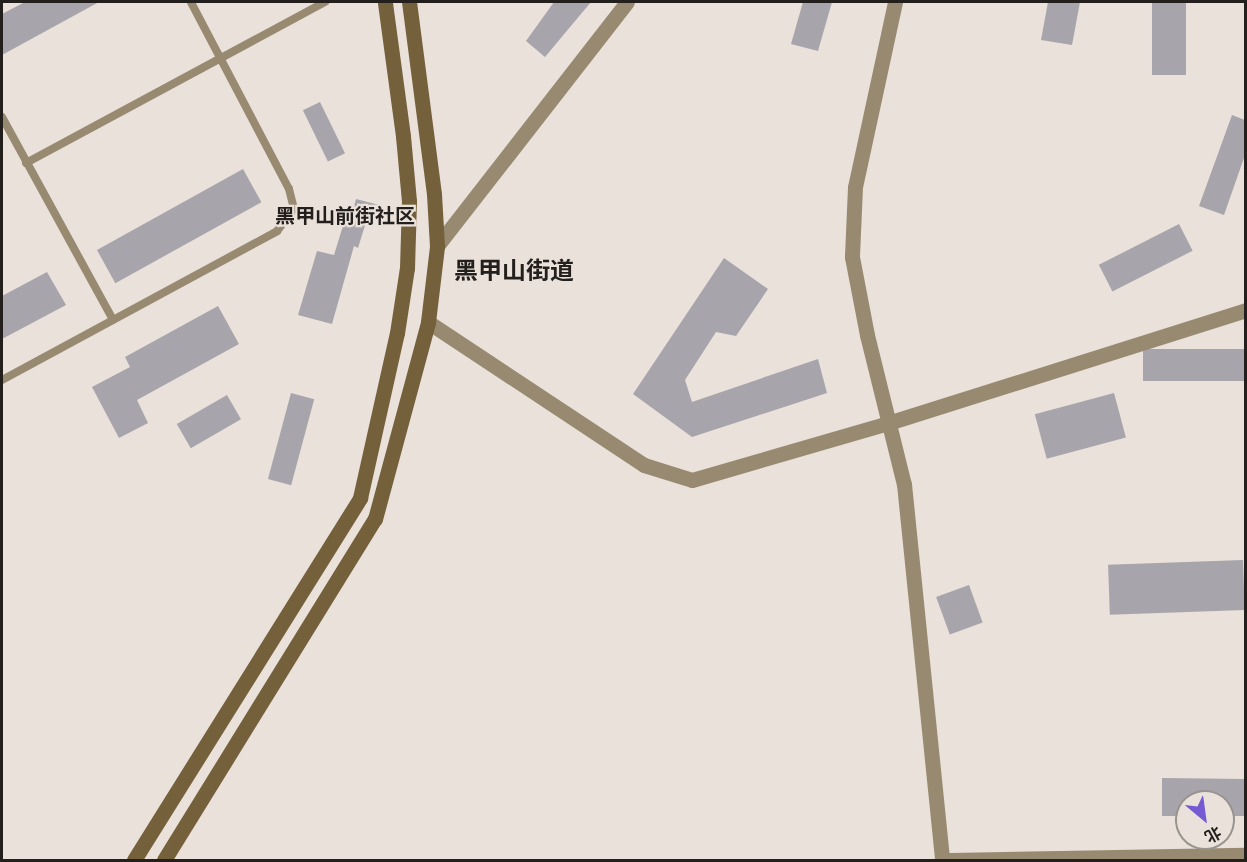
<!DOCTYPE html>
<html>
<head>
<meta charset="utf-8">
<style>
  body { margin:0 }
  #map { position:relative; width:1247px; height:862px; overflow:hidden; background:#e9e1da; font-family:Signika,"Noto Sans SC",sans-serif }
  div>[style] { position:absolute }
  .building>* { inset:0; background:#a7a4ac; transform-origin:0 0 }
  .lane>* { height:8px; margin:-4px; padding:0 4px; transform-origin:4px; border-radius:4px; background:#988a71 }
  .street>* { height:15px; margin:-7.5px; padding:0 7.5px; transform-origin:7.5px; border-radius:7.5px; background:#988a71 }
  .secondary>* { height:15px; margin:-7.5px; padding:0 7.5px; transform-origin:7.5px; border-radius:7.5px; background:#74603a }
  span { translate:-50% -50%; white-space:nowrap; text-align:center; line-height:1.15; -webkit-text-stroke:4.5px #e9e1da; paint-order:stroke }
  .neighbourhood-label { font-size:20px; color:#221f1c; font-weight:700 }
  .district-label { font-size:24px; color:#221f1c; font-weight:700 }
  .frame { position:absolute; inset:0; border:3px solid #221f1c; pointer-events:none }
  .north { position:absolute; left:1175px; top:790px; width:60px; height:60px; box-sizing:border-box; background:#e9e1da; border:2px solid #99938e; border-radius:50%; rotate:151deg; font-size:16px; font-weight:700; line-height:24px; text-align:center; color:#221f1c }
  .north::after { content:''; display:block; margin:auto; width:21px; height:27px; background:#755ad4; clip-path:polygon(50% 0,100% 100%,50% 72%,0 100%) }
</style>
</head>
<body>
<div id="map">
  <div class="building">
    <i style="clip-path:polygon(25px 2px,99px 2px,2px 55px,2px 14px)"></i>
    <i style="clip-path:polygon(554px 2px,591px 2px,545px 57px,526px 41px)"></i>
    <i style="clip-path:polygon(803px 2px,832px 2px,818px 51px,791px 44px)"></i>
    <i style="clip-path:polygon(1048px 2px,1080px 2px,1072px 45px,1041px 40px)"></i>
    <i style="left:1152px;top:2px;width:34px;height:73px"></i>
    <i style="left:320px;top:102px;width:57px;height:19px;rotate:64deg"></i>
    <i style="clip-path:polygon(1232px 115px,1245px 120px,1245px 155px,1224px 215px,1199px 206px)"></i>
    <i style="left:243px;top:169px;width:38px;height:167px;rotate:61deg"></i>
    <i style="clip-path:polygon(356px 199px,379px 205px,373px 224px,366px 222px,358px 248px,354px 246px,332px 324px,298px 315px,317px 251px,334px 255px,346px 216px,351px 218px)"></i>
    <i style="left:1179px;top:224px;width:30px;height:90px;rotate:63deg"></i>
    <i style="clip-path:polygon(724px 258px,768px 289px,736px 336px,716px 332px,685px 380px,692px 402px,818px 359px,827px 393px,692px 437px,633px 394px)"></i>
    <i style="clip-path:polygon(47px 272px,66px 305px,2px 339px,2px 296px)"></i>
    <i style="clip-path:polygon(218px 306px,239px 344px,137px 400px,148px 423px,119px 438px,92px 387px,130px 367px,125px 357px)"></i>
    <i style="left:1245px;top:349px;width:32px;height:102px;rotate:90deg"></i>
    <i style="left:291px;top:393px;width:24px;height:89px;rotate:15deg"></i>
    <i style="left:1114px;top:393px;width:46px;height:82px;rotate:75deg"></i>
    <i style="left:227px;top:395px;width:28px;height:58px;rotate:60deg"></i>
    <i style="left:1243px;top:560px;width:50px;height:135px;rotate:88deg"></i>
    <i style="left:969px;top:585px;width:40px;height:35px;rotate:70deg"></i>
    <i style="clip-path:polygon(1162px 778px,1245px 779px,1245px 816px,1223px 816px,1223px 802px,1187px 802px,1187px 816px,1162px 816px)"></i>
  </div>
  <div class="lane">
    <i style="left:2px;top:117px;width:231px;rotate:61.3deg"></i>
    <i style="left:26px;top:163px;width:340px;rotate:-28.3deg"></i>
    <i style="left:2px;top:380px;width:313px;rotate:-28.4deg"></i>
    <i style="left:277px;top:231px;width:28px;rotate:-52deg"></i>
    <i style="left:294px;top:209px;width:21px;rotate:-104deg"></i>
    <i style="left:289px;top:189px;width:211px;rotate:-117.7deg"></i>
  </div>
  <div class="street">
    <i style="left:895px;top:2px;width:189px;rotate:102.2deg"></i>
    <i style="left:855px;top:187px;width:70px;rotate:92.5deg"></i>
    <i style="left:852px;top:257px;width:79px;rotate:79.1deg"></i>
    <i style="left:867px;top:335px;width:154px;rotate:76.1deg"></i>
    <i style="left:904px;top:484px;width:378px;rotate:84.2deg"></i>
    <i style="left:437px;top:246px;width:309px;rotate:-52.1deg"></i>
    <i style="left:428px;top:322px;width:259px;rotate:33.5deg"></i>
    <i style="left:644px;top:465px;width:50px;rotate:17.4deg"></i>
    <i style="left:692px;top:480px;width:204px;rotate:-16.2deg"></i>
    <i style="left:888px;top:423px;width:375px;rotate:-17.5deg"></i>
    <i style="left:950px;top:860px;width:296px;rotate:-1deg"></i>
  </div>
  <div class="secondary">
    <i style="left:134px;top:860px;width:427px;rotate:-58deg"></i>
    <i style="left:360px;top:498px;width:169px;rotate:-77.4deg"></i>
    <i style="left:397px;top:333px;width:66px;rotate:-81.3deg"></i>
    <i style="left:407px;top:268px;width:67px;rotate:-88.3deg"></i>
    <i style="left:409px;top:201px;width:65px;rotate:-95.3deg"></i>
    <i style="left:403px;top:136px;width:135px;rotate:-97.7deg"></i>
    <i style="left:164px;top:860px;width:401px;rotate:-58.3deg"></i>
    <i style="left:375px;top:519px;width:204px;rotate:-74.9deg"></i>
    <i style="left:428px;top:322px;width:77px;rotate:-83.2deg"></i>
    <i style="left:437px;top:246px;width:52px;rotate:-93.3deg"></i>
    <i style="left:434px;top:194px;width:194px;rotate:-97.4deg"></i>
  </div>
  <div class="neighbourhood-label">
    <span style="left:345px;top:216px">黑甲山前街社区</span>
  </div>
  <div class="district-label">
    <span style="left:514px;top:272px">黑甲山街道</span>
  </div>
  <div class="frame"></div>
  <div class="north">北</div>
</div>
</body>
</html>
